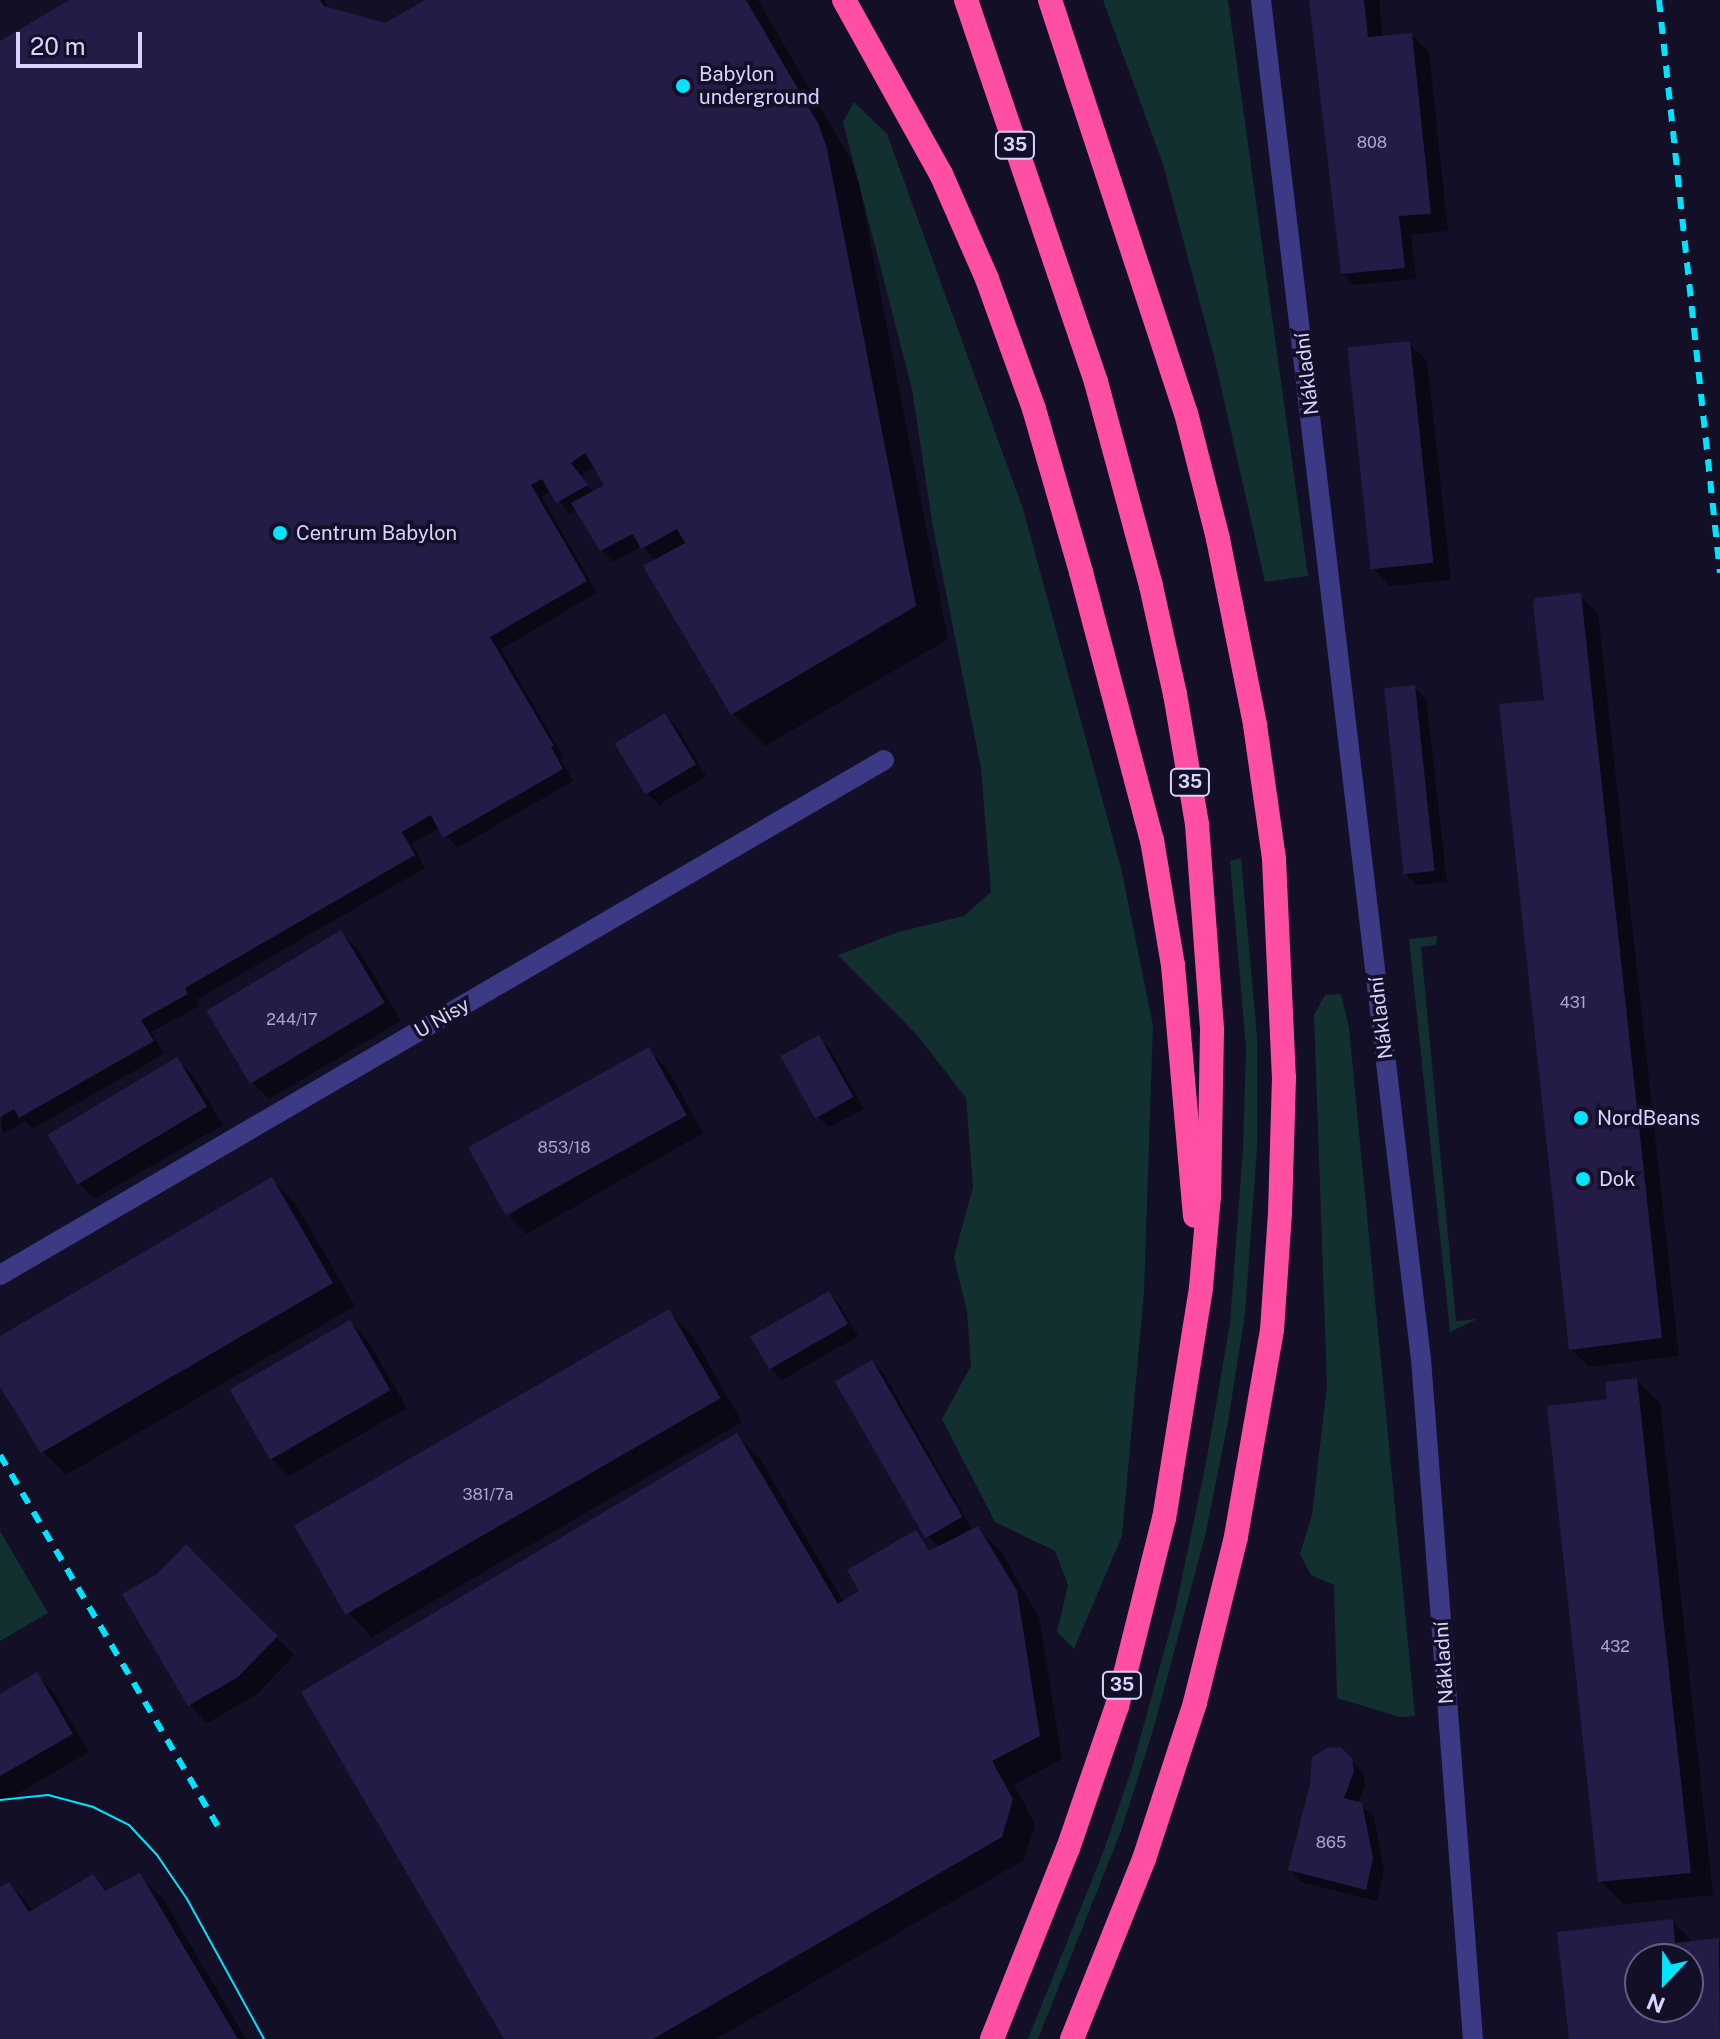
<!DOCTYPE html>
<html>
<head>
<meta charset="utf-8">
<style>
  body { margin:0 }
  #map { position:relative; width:1720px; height:2039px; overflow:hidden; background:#130f26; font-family:"Public Sans",sans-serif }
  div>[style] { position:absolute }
  .green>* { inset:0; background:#12302f }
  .shadow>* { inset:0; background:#0007 }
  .building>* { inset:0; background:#241b47; transform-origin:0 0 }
  .street>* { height:20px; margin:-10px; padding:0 10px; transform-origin:10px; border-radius:10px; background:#3d3a85 }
  .highway>* { height:24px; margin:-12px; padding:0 12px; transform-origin:12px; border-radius:12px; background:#ff4fa3 }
  .tram>* { height:2px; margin:-1px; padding:0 1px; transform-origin:1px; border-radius:1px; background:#00e5ff }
  .rail>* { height:6px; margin-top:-3px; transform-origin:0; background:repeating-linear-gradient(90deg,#00e5ff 0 12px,transparent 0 22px) }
  .dots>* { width:22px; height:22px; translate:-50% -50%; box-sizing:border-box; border:4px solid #130f26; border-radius:50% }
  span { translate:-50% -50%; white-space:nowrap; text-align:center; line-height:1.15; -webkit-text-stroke:7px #130f26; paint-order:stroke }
  .number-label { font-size:16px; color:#aca6d1 }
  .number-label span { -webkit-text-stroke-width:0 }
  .shield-label span { padding:2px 6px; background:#130f26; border:2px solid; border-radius:6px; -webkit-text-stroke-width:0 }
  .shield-label { font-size:18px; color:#d9d4ff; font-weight:700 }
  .poi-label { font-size:20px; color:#d9d4ff }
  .left { translate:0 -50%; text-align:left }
  .street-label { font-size:20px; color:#d9d4ff }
  .north { position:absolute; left:1624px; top:1943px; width:80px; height:80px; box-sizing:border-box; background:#130f26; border:2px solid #625e7d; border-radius:50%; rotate:202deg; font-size:22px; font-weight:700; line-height:32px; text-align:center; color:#d9d4ff }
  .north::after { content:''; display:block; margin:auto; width:28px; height:36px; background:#00e5ff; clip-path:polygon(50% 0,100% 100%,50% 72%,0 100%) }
  .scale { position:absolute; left:16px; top:32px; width:126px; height:36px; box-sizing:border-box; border:4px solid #d9d4ff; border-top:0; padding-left:10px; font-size:24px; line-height:28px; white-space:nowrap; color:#d9d4ff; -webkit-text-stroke:6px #130f26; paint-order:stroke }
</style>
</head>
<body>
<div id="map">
  <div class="green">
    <i style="clip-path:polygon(1103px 0,1228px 0,1308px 576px,1265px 582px,1214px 356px,1163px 164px)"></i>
    <i style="clip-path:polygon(854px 102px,887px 134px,1023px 509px,1121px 868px,1153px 1025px,1144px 1292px,1122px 1536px,1074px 1649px,1057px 1632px,1068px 1585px,1055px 1551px,995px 1522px,942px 1419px,971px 1366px,967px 1312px,954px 1257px,973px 1187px,966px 1098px,917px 1035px,838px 955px,898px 932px,964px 916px,991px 892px,981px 768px,933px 527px,912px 389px,843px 122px)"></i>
    <i style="clip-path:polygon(1241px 858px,1257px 1037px,1257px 1148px,1245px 1314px,1228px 1422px,1205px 1536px,1154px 1727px,1121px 1831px,1038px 2039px,1028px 2039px,1104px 1850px,1132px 1768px,1175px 1611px,1206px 1463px,1230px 1323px,1243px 1149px,1246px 1048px,1230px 861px)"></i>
    <i style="clip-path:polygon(1437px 936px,1436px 945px,1421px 947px,1456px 1321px,1477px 1319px,1450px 1332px,1409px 939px)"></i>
    <i style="clip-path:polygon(1341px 994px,1349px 1028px,1415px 1716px,1400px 1717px,1337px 1698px,1334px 1585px,1311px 1575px,1300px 1554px,1312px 1515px,1327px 1386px,1314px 1015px,1325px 995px)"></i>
    <i style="clip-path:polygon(0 1531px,48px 1613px,0 1641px)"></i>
  </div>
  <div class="shadow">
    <i style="clip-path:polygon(evenodd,69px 0,324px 0,329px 9px,385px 26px,429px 0,758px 0,851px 160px,859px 184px,948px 639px,765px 746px,732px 713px,656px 561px,642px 546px,613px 562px,601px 550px,577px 509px,570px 514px,551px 491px,542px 497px,597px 593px,501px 649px,564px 758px,561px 760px,573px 781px,457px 848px,440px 828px,412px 844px,425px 868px,196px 1000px,199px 1006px,151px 1032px,164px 1054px,32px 1129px,25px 1121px,2px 1134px,0 41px,69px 0,595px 466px,606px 486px,594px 493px,581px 476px,595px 466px)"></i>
    <i style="clip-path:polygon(1312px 0,1379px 0,1383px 38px,1412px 35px,1429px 52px,1448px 231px,1411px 235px,1416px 279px,1354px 285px,1342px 273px)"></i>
    <i style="clip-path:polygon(1409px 343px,1427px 361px,1451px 580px,1390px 586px,1373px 568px)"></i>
    <i style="clip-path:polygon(1580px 596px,1598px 613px,1679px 1356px,1589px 1367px,1571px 1349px,1546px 701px)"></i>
    <i style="clip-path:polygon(1415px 688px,1426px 699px,1447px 882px,1417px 885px,1405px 873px)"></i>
    <i style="clip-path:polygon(665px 715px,677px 727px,706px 776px,659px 805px,647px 793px)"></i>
    <i style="clip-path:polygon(341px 933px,359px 951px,401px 1021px,269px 1099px,251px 1081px,209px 1011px)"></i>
    <i style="clip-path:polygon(818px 1038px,830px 1049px,864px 1109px,829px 1127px,817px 1116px)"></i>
    <i style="clip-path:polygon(648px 1050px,666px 1067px,703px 1133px,527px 1234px,510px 1217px)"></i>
    <i style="clip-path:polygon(176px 1059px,194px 1077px,223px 1125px,94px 1199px,77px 1182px)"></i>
    <i style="clip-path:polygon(272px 1180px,295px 1203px,355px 1306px,66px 1475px,43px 1452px,0 1383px,0 1338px)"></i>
    <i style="clip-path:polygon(829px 1293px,840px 1305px,858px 1336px,782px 1380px,771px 1368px)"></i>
    <i style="clip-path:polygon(669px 1312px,692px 1335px,742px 1422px,372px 1637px,349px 1614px,298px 1529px)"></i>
    <i style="clip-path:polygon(350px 1322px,367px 1340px,407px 1408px,289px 1476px,271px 1458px)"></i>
    <i style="clip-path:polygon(872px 1362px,884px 1374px,973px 1531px,978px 1528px,1001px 1552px,1039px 1617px,1062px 1759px,1014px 1785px,1035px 1824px,1024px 1860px,716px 2039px,506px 2039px,736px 1435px,760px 1459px,844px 1603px,862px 1593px,916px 1532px,931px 1554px,941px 1549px,928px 1536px,837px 1381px)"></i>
    <i style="clip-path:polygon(1637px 1380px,1660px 1403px,1713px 1895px,1623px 1904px,1600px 1881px,1609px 1401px)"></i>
    <i style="clip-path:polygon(186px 1547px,294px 1655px,256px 1695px,207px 1723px,190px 1705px,159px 1576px)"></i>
    <i style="clip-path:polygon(37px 1675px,54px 1693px,89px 1752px,0 1804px,0 1696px)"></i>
    <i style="clip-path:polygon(1340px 1749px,1363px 1772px,1365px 1784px,1358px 1803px,1374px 1816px,1384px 1871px,1377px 1901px,1302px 1882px,1290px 1870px,1312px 1784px)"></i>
    <i style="clip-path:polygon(139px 1875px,163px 1899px,246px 2039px,0 2039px,0 1890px,9px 1884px,34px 1911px,93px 1877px,108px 1892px)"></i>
    <i style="clip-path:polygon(evenodd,1672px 1921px,1694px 1943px,1720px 1942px,1720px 2039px,1571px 2039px,1672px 1921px,1640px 1959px,1688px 1959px,1688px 2007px,1640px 2007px,1640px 1959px)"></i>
  </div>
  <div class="building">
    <i style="clip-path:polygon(69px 0,320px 0,324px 6px,385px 23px,425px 0,746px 0,819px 125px,827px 149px,916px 606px,731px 715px,643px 566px,685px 543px,677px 529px,641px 549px,633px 534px,600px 551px,571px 503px,604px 485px,585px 453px,571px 463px,588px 485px,556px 503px,542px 479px,531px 485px,587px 581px,490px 637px,554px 746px,551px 747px,563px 769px,443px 838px,431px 815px,402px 832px,415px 855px,185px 988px,188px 994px,141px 1020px,154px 1041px,19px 1118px,14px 1109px,0 1117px,0 41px)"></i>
    <i style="clip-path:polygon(1309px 0,1364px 0,1368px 37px,1412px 33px,1431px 214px,1399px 216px,1405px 268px,1341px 274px)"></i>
    <i style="left:1410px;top:341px;width:223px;height:63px;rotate:84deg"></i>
    <i style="clip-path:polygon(1581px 593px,1662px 1338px,1569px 1350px,1499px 704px,1544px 700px,1533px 605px,1535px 598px)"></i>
    <i style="left:1415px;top:685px;width:187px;height:31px;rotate:84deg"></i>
    <i style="left:665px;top:713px;width:60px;height:59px;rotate:59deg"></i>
    <i style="left:341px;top:930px;width:85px;height:157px;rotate:59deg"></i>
    <i style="left:819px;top:1035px;width:71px;height:44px;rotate:61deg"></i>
    <i style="left:649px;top:1047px;width:78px;height:207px;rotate:61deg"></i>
    <i style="left:177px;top:1057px;width:58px;height:151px;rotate:59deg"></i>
    <i style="clip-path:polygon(272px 1177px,333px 1283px,41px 1453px,0 1387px,0 1336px)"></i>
    <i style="left:829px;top:1291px;width:38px;height:91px;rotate:60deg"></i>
    <i style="left:669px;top:1309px;width:103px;height:433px;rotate:60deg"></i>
    <i style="left:350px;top:1320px;width:81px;height:139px;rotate:60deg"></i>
    <i style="left:872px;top:1360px;width:181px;height:43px;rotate:60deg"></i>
    <i style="clip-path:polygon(1637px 1378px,1691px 1873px,1598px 1882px,1547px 1406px,1607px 1399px,1605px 1382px)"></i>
    <i style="clip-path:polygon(737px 1433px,838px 1604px,859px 1591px,847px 1570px,916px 1530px,929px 1551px,978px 1526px,1017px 1591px,1040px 1736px,992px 1761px,1013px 1799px,1002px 1837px,653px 2039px,504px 2039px,301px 1692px)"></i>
    <i style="clip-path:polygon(186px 1544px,278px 1636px,238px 1677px,188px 1706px,122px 1594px,157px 1574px)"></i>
    <i style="clip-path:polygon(37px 1672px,73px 1734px,0 1776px,0 1694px)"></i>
    <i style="clip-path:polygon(1340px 1747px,1352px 1758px,1354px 1771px,1344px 1798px,1362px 1803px,1373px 1858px,1366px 1890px,1288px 1870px,1310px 1784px,1312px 1757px,1327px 1748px)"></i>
    <i style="clip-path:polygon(140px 1873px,238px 2039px,0 2039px,0 1887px,9px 1882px,29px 1912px,93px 1874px,105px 1891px)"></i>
    <i style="clip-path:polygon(evenodd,1673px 1919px,1675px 1943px,1719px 1938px,1720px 2039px,1569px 2039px,1557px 1932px,1673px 1919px,1640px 1959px,1688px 1959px,1688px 2007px,1640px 2007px,1640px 1959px)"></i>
  </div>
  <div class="street">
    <i style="left:1261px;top:0;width:1368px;rotate:83.29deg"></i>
    <i style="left:1421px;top:1359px;width:682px;rotate:85.63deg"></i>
    <i style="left:0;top:1275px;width:1023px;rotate:-30.22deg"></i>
  </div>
  <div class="highway">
    <i style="left:844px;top:0;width:199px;rotate:60.9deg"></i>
    <i style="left:941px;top:174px;width:115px;rotate:66.3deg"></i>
    <i style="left:987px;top:279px;width:138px;rotate:70.1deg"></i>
    <i style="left:1034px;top:409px;width:170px;rotate:73.9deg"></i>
    <i style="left:1081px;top:572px;width:277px;rotate:75.2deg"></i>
    <i style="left:1152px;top:840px;width:127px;rotate:80.5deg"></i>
    <i style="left:1173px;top:965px;width:252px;rotate:85deg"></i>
    <i style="left:966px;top:0;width:404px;rotate:71.2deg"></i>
    <i style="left:1096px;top:382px;width:211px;rotate:74.9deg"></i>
    <i style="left:1151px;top:586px;width:111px;rotate:77.5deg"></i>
    <i style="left:1175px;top:694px;width:132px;rotate:80.4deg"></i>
    <i style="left:1197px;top:824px;width:207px;rotate:85.8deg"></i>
    <i style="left:1212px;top:1030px;width:166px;rotate:91deg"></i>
    <i style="left:1209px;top:1196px;width:92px;rotate:95deg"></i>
    <i style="left:1201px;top:1288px;width:233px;rotate:99.1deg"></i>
    <i style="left:1164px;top:1518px;width:194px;rotate:104deg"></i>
    <i style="left:1117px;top:1706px;width:150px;rotate:109deg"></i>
    <i style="left:1068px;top:1848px;width:206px;rotate:111.7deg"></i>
    <i style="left:1050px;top:0;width:435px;rotate:71.8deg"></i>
    <i style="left:1186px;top:413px;width:130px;rotate:75.7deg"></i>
    <i style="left:1218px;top:539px;width:190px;rotate:78.7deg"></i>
    <i style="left:1255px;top:725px;width:135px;rotate:81.9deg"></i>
    <i style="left:1274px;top:859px;width:219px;rotate:87.4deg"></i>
    <i style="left:1284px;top:1078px;width:135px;rotate:91.7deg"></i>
    <i style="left:1280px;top:1213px;width:117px;rotate:93.9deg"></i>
    <i style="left:1272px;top:1330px;width:210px;rotate:99.9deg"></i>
    <i style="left:1236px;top:1537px;width:171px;rotate:103.9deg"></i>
    <i style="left:1195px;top:1703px;width:164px;rotate:108.1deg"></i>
    <i style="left:1144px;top:1859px;width:194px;rotate:111.8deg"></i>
  </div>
  <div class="tram">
    <i style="left:0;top:1800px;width:48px;rotate:-5.9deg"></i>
    <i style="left:48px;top:1795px;width:47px;rotate:14.9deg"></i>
    <i style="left:93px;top:1807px;width:40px;rotate:26.6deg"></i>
    <i style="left:129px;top:1825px;width:41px;rotate:47deg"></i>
    <i style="left:157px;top:1855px;width:53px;rotate:55.7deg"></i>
    <i style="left:187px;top:1899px;width:160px;rotate:61.2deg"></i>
  </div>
  <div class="rail">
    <i style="left:1659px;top:0;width:576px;rotate:83.92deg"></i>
    <i style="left:0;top:1455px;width:430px;rotate:59.6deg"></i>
  </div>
  <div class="dots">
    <i style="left:683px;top:86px;background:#00e5ff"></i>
    <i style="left:280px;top:533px;background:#00e5ff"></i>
    <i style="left:1581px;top:1118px;background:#00e5ff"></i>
    <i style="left:1583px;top:1179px;background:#00e5ff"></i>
  </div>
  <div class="number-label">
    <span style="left:1372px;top:143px">808</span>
    <span style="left:1573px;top:1003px">431</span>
    <span style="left:292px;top:1020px">244/17</span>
    <span style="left:564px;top:1148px">853/18</span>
    <span style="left:488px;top:1495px">381/7a</span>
    <span style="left:1615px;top:1647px">432</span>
    <span style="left:1331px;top:1843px">865</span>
  </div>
  <div class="shield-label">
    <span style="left:1015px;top:145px">35</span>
    <span style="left:1190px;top:782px">35</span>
    <span style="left:1122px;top:1685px">35</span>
  </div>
  <div class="poi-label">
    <span class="left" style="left:699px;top:86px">Babylon<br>underground</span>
    <span class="left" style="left:296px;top:533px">Centrum Babylon</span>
    <span class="left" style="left:1597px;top:1118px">NordBeans</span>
    <span class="left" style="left:1599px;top:1179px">Dok</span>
  </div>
  <div class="street-label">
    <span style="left:1307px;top:374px;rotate:-97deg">Nákladní</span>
    <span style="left:442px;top:1018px;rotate:-30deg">U Nisy</span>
    <span style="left:1381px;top:1018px;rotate:-97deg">Nákladní</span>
    <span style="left:1444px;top:1663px;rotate:-94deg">Nákladní</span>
  </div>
  <div class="north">N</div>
  <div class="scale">20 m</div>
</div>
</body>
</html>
